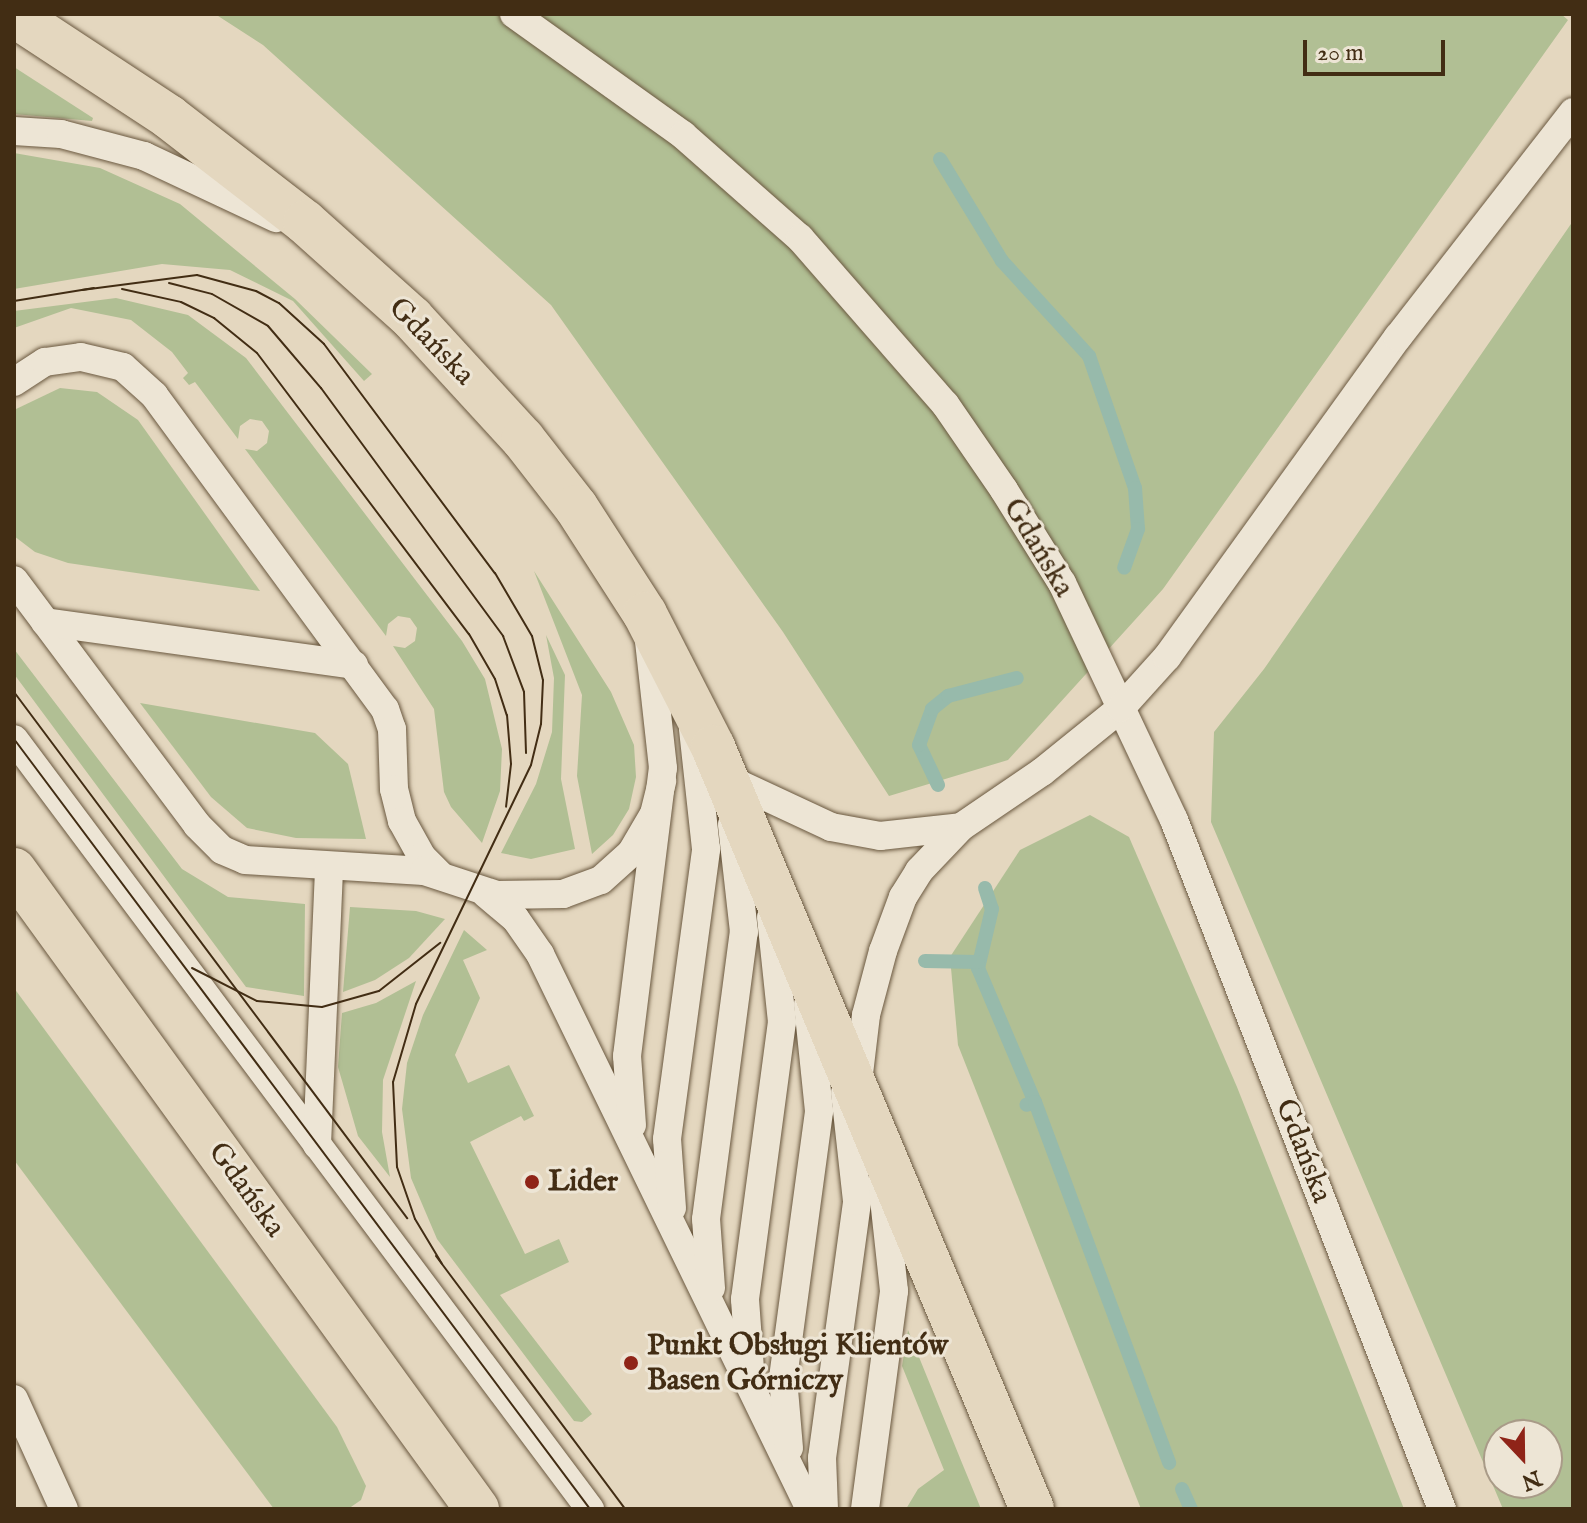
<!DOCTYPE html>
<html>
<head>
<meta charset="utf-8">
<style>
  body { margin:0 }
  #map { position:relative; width:1587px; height:1523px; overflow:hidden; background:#e4d7bf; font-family:"IM FELL English",serif }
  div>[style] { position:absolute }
  .green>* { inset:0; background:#b1bf94 }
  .stream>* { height:14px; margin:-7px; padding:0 7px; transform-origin:7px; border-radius:7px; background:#97baab }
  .roads { filter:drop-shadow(0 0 2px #6a583f) drop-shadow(0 0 2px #6a583f) }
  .lane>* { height:28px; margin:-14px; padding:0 14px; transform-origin:14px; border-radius:14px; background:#ede5d5 }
  .primary>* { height:44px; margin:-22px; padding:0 22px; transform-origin:22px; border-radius:22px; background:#e4d7bf }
  .tram>* { height:2px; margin:-1px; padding:0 1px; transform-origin:1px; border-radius:1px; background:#422d14 }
  .dots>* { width:22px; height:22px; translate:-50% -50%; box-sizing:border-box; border:4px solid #ede5d5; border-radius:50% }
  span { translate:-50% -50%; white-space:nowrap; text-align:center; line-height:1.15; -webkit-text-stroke:6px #ede5d5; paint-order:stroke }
  .street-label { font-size:30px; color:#422d14 }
  .poi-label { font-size:30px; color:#422d14; font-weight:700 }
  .left { translate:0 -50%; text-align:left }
  .frame { position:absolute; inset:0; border:16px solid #422d14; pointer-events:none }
  .north { position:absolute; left:1483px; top:1419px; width:80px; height:80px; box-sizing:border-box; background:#ede5d5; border:2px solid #a99b88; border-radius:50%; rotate:158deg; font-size:22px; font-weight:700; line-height:32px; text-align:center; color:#422d14 }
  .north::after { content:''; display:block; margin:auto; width:28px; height:36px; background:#8f2418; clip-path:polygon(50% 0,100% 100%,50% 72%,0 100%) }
  .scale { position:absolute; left:1303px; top:40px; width:142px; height:36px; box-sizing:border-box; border:4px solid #422d14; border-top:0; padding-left:10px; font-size:24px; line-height:28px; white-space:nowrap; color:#422d14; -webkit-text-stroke:6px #ede5d5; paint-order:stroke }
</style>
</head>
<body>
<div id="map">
  <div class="green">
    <i style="clip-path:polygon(215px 14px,1561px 14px,1568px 20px,1163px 589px,1008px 760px,889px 796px,783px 632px,551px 305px,263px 45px)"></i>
    <i style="clip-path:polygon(14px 67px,93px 118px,92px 121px,14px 114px)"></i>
    <i style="clip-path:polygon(14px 153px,100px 168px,180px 204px,295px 299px,372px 374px,364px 381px,293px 301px,230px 270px,162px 264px,14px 289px)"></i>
    <i style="clip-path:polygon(evenodd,1573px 221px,1573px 1509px,1503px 1509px,1211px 822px,1214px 732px,1264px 669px,1573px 221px,1499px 1435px,1547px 1435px,1547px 1483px,1499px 1483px,1499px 1435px)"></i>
    <i style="clip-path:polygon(116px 298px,188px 315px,246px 358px,462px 641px,485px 679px,502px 749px,500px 791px,482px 843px,451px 807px,444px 792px,434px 709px,393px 646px,405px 648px,415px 641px,417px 628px,410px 618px,398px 616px,388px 624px,386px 636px,245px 449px,257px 451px,267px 443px,269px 431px,262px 421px,250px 419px,240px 426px,238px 439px,195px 382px,189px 385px,183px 378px,188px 373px,172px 352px,131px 320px,71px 308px,14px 328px,14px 311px)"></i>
    <i style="clip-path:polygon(60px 388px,97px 392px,138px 420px,260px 591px,68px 563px,35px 552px,14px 536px,14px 410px)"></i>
    <i style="clip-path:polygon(534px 571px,611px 692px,634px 745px,636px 777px,629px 809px,613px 835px,592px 854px,577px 776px,582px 695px)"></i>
    <i style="clip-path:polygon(546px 635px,565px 675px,561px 779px,575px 849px,531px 859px,501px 853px,536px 784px,552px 732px,554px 678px)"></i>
    <i style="clip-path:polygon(14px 649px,182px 869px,228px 897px,305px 904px,304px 996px,246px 987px,14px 674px)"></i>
    <i style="clip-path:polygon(140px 703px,315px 733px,348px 764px,366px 839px,296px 838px,247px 828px,211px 797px)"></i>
    <i style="clip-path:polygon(1090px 815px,1129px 837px,1237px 1087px,1404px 1509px,1141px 1509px,958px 1045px,950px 957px,1020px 850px)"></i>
    <i style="clip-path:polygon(350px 907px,416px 911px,445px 919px,409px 958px,375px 980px,343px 992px)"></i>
    <i style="clip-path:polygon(464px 930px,487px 950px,463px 960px,480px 998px,455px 1055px,468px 1083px,509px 1065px,534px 1116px,524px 1121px,521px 1116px,470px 1142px,525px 1254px,559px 1239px,569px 1262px,500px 1295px,592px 1414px,582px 1422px,574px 1421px,437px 1239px,411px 1178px,402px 1109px,407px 1063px,423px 1015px)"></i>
    <i style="clip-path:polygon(416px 981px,383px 1080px,382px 1132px,390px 1177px,358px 1136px,338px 1067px,342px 1013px,376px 1003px)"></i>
    <i style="clip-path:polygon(14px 988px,337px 1427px,366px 1486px,361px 1500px,348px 1509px,274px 1509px,14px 1160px)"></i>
    <i style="clip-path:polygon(908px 1330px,962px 1463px,981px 1509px,906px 1509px,918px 1489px,944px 1470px,902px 1366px)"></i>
  </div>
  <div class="stream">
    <i style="left:940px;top:159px;width:119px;rotate:58.7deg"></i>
    <i style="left:1002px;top:261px;width:129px;rotate:47.5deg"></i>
    <i style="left:1089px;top:356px;width:140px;rotate:70.8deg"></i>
    <i style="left:1135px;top:488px;width:41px;rotate:85.8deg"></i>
    <i style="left:1138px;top:529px;width:41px;rotate:109.7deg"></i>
    <i style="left:938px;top:785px;width:44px;rotate:-115.4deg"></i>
    <i style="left:919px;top:745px;width:38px;rotate:-70deg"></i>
    <i style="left:932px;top:709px;width:21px;rotate:-39deg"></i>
    <i style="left:948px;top:696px;width:71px;rotate:-14.6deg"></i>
    <i style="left:985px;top:888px;width:22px;rotate:72deg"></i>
    <i style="left:992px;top:909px;width:61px;rotate:103.3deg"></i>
    <i style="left:978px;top:968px;width:146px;rotate:67deg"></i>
    <i style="left:1035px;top:1102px;width:9px;rotate:162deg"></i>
    <i style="left:925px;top:961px;width:53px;rotate:1.1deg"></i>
    <i style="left:1035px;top:1102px;width:385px;rotate:69.6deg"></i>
    <i style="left:1182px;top:1489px;width:22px;rotate:66deg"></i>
  </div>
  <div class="roads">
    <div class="lane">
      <i style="left:514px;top:14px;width:208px;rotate:35.6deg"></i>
      <i style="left:683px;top:135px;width:156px;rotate:41.4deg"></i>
      <i style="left:800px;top:238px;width:220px;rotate:48.9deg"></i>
      <i style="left:945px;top:404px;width:104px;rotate:55.5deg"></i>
      <i style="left:1004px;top:490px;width:110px;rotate:58.1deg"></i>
      <i style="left:1062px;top:583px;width:262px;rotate:64.7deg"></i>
      <i style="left:1174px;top:820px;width:739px;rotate:68.75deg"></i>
      <i style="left:14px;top:131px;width:47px;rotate:3.7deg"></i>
      <i style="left:61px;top:134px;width:86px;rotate:14.8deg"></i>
      <i style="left:144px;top:156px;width:146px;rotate:25.2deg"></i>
      <i style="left:14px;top:382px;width:37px;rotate:-33deg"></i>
      <i style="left:45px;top:362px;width:36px;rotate:-8deg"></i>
      <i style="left:81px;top:357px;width:43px;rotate:13.4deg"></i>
      <i style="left:123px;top:367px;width:42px;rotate:42.1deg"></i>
      <i style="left:154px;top:395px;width:390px;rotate:53.7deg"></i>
      <i style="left:385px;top:709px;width:21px;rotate:71deg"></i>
      <i style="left:392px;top:729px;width:60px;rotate:88.1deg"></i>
      <i style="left:394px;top:789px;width:33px;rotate:76deg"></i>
      <i style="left:402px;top:821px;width:41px;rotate:60.9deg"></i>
      <i style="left:422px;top:857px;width:24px;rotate:45deg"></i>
      <i style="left:14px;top:580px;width:306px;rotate:53.2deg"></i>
      <i style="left:197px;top:825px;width:35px;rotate:45deg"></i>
      <i style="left:222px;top:850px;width:25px;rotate:23deg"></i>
      <i style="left:245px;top:860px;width:179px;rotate:3.5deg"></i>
      <i style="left:424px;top:871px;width:77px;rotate:18.2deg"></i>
      <i style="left:497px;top:895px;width:66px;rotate:-0.9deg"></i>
      <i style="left:563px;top:894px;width:40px;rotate:-20.2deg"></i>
      <i style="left:601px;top:880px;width:40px;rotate:-42deg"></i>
      <i style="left:631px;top:853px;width:45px;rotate:-59.5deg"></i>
      <i style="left:654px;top:814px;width:34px;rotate:-76deg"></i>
      <i style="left:45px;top:622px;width:312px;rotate:7.9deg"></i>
      <i style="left:14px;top:739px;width:962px;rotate:53.2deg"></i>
      <i style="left:726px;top:778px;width:116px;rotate:25deg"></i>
      <i style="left:831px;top:827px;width:50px;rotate:10.4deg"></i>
      <i style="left:880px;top:836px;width:81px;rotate:-6.3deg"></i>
      <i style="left:486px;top:894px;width:38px;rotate:40deg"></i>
      <i style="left:515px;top:918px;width:44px;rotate:55.2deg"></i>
      <i style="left:540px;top:954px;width:617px;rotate:64.06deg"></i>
      <i style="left:858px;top:1082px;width:67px;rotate:-83.2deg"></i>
      <i style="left:866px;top:1015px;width:66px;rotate:-75.1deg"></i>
      <i style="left:883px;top:951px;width:58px;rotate:-69.7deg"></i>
      <i style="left:903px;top:897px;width:31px;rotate:-58deg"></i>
      <i style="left:919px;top:871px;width:61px;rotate:-46.3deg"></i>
      <i style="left:961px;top:827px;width:98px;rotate:-34.2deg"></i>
      <i style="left:1042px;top:772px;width:102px;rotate:-39deg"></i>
      <i style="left:1121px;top:708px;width:69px;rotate:-48deg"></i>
      <i style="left:1167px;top:657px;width:395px;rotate:-54.2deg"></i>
      <i style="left:1398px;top:337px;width:285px;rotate:-52.1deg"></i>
      <i style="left:632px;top:1125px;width:69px;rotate:-94.1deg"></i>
      <i style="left:627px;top:1056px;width:290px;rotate:-82.9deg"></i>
      <i style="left:663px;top:768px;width:127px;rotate:-96.3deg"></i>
      <i style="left:317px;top:1145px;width:278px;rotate:-87.5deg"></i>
      <i style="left:672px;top:1208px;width:69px;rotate:-94.1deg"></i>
      <i style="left:667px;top:1139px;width:293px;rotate:-82.3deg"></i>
      <i style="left:706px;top:849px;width:121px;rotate:-96.2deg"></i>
      <i style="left:711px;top:1288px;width:69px;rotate:-94.1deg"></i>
      <i style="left:706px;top:1219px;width:290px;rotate:-82.5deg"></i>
      <i style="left:744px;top:932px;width:108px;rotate:-96.4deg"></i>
      <i style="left:750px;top:1369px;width:70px;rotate:-94.1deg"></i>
      <i style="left:745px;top:1299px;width:279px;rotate:-82.4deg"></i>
      <i style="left:782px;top:1022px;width:105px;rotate:-96deg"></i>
      <i style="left:14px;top:1399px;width:121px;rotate:65.6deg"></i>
      <i style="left:789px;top:1448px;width:70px;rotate:-94.9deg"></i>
      <i style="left:783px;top:1378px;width:269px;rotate:-82.3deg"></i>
      <i style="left:819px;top:1111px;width:107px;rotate:-95.9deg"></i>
      <i style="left:824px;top:1509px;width:51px;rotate:-92.2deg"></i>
      <i style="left:822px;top:1458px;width:259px;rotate:-82.2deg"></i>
      <i style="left:857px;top:1201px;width:109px;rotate:-96.3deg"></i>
      <i style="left:865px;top:1509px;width:220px;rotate:-82.4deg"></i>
      <i style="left:894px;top:1291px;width:112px;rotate:-96.2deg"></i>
    </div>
    <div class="primary">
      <i style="left:14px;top:15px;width:186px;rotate:33.3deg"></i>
      <i style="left:169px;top:117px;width:172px;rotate:37.7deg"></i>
      <i style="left:305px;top:222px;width:144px;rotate:41.9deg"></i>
      <i style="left:412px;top:318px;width:164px;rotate:47.5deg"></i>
      <i style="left:523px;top:439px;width:86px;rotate:52.1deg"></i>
      <i style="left:576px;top:507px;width:127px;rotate:57.2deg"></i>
      <i style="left:645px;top:614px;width:149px;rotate:62.9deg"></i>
      <i style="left:713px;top:747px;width:826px;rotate:67.28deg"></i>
      <i style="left:14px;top:870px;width:789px;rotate:54.07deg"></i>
    </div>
  </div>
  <div class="tram">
    <i style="left:169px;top:283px;width:44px;rotate:14.3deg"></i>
    <i style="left:212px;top:294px;width:64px;rotate:29.7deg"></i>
    <i style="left:268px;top:326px;width:82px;rotate:49.5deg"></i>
    <i style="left:321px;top:388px;width:308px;rotate:53.7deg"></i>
    <i style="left:503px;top:636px;width:60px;rotate:69.4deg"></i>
    <i style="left:524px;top:692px;width:61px;rotate:88.1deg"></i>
    <i style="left:122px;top:289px;width:60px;rotate:12.4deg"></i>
    <i style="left:181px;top:302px;width:37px;rotate:26deg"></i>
    <i style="left:214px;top:318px;width:55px;rotate:39.1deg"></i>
    <i style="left:257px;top:353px;width:352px;rotate:53deg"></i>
    <i style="left:469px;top:634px;width:52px;rotate:60deg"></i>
    <i style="left:495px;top:679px;width:38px;rotate:72deg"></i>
    <i style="left:507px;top:715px;width:49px;rotate:85.3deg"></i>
    <i style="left:511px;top:764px;width:43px;rotate:96.6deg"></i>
    <i style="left:82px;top:290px;width:116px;rotate:-7.4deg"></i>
    <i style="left:197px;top:275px;width:61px;rotate:15.2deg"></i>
    <i style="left:256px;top:291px;width:26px;rotate:28deg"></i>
    <i style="left:279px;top:303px;width:61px;rotate:42.3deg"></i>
    <i style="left:324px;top:344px;width:286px;rotate:53.3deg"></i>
    <i style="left:495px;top:573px;width:73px;rotate:59.6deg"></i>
    <i style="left:532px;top:636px;width:45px;rotate:76deg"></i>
    <i style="left:543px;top:680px;width:44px;rotate:92.6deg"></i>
    <i style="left:541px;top:724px;width:42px;rotate:103.7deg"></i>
    <i style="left:531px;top:765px;width:265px;rotate:115.7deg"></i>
    <i style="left:416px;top:1004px;width:81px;rotate:106.4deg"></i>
    <i style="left:393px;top:1082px;width:85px;rotate:87.3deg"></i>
    <i style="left:397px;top:1167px;width:55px;rotate:70.9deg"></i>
    <i style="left:415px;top:1219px;width:52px;rotate:59deg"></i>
    <i style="left:14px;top:301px;width:81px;rotate:-9.2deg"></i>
    <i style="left:14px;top:692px;width:657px;rotate:53.23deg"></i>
    <i style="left:14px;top:739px;width:962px;rotate:53.2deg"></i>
    <i style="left:192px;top:968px;width:73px;rotate:26.9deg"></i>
    <i style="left:257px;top:1001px;width:65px;rotate:5.3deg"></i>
    <i style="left:322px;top:1007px;width:59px;rotate:-15.7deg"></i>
    <i style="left:379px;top:991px;width:78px;rotate:-38.2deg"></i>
    <i style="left:436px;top:1256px;width:316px;rotate:53.2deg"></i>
  </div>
  <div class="dots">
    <i style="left:532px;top:1182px;background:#8f2418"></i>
    <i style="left:631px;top:1363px;background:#8f2418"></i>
  </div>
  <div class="street-label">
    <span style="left:431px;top:342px;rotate:46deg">Gdańska</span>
    <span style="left:1038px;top:548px;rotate:59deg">Gdańska</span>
    <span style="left:1303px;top:1151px;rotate:69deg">Gdańska</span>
    <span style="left:246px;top:1190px;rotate:54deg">Gdańska</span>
  </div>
  <div class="poi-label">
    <span class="left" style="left:548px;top:1182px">Lider</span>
    <span class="left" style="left:647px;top:1363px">Punkt Obsługi Klientów<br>Basen Górniczy</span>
  </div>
  <div class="frame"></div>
  <div class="north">N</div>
  <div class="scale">20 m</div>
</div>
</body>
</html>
